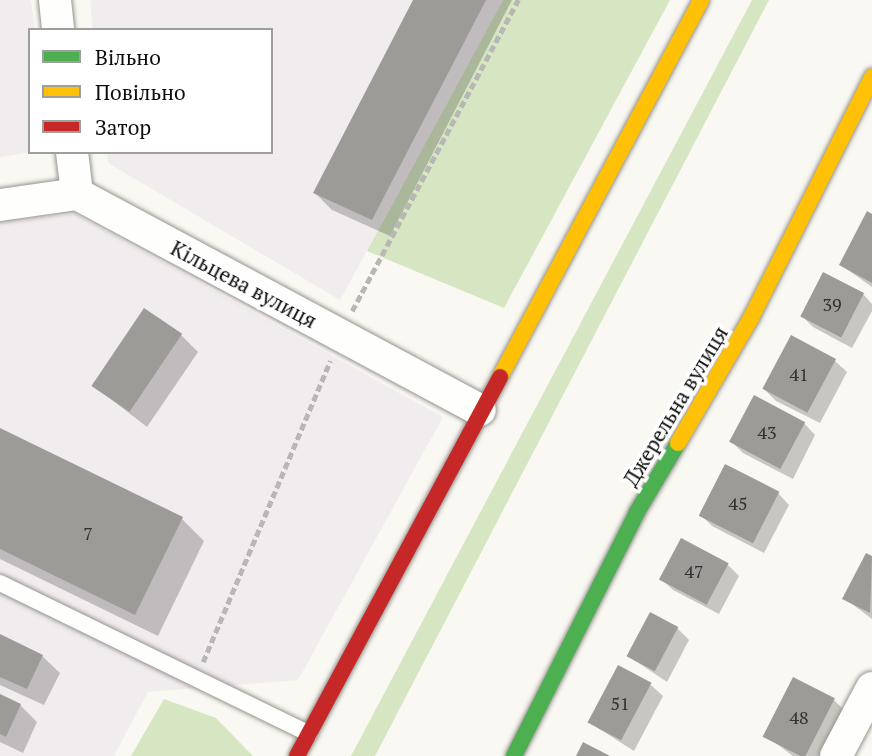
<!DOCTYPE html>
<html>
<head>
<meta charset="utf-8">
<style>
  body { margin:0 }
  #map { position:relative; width:872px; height:756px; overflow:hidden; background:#faf8f2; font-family:"PT Serif",serif }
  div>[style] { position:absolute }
  .industrial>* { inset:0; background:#f1ecee }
  .forest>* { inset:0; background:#d6e5c2 }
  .shadow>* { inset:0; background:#0003 }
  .building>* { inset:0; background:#9d9b98; transform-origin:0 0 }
  .path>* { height:4.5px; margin-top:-2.25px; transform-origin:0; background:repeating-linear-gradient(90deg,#b8b7b6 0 7px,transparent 0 10.5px) }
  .roads { filter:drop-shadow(0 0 2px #949390) drop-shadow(0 0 2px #949390) }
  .lane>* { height:16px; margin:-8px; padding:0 8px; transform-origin:8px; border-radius:8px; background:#fefefd }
  .street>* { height:32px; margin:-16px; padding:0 16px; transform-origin:16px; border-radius:16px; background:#fefefd }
  .fast>* { height:16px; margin:-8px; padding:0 8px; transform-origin:8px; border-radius:8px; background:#4caf50 }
  .slow>* { height:16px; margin:-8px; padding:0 8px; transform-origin:8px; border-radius:8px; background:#ffc107 }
  .jam>* { height:16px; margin:-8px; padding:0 8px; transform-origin:8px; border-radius:8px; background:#c62828 }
  span { translate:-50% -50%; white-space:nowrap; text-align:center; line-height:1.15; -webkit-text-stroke:7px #fff; paint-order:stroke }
  .number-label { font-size:18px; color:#313030 }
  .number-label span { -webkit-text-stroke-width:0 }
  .street-label { font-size:21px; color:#0d0d0d }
  .legend { position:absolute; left:28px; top:28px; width:245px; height:126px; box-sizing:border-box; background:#fff; border:2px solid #9e9e9e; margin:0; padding:9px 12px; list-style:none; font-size:21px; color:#0d0d0d }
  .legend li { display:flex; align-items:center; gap:14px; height:35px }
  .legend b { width:35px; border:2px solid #9e9e9e }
</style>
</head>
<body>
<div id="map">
  <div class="industrial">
    <i style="clip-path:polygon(0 0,31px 0,35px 30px,30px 30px,33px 152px,0 157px)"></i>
    <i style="clip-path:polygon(90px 0,503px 0,340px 300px,108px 163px,107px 152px,271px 152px,271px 30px,93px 30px)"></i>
    <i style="clip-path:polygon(75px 214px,443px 417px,298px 680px,148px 692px,114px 756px,0 756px,0 222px)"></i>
  </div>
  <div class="forest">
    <i style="clip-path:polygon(503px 0,670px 0,504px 308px,367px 251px)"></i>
    <i style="clip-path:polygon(752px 0,769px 0,375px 756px,351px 756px)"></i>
    <i style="clip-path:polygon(164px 699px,216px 718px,253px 756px,131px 756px)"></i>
  </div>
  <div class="shadow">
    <i style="clip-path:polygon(415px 0,512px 0,390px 236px,332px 210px,315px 193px)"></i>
    <i style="clip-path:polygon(872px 216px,872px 287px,841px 265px)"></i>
    <i style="clip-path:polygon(863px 294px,872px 304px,872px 311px,852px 348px,813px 327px,802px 316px)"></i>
    <i style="clip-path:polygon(181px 335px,198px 352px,147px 427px,94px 386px)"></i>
    <i style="clip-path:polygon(791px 338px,835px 361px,847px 372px,820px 423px,776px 401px,764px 389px)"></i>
    <i style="clip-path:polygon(804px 423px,815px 435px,793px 479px,743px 453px,732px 442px)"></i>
    <i style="clip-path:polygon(0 430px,182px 519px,204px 541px,158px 636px,0 559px)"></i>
    <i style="clip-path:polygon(778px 493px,789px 505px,764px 553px,712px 526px,700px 514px)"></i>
    <i style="clip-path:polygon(867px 555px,872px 558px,872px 619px,844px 598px)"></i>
    <i style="clip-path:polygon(728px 565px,739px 576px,719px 614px,673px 590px,661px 579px)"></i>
    <i style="clip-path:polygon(677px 628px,689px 640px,667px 682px,628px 656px)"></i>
    <i style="clip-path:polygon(0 636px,42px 656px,60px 673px,44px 705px,0 685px)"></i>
    <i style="clip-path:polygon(651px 685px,663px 696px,634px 751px,590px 723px)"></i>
    <i style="clip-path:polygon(0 695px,20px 705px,37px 722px,23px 753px,0 742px)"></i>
    <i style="clip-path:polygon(834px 700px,845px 711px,822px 756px,793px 756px,765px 735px)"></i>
  </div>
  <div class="building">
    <i style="clip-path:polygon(413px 0,486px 0,372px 220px,313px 193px)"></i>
    <i style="clip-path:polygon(867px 211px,872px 214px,872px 283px,839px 265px)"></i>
    <i style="left:823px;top:272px;width:46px;height:50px;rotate:27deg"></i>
    <i style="left:144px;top:308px;width:46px;height:94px;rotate:34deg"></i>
    <i style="left:791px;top:335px;width:51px;height:61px;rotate:28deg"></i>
    <i style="left:754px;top:395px;width:58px;height:53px;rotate:28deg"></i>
    <i style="clip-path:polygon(0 428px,183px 517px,135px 615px,0 549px)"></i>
    <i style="left:725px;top:464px;width:61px;height:58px;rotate:27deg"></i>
    <i style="left:681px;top:538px;width:54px;height:47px;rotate:28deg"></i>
    <i style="clip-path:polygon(866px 553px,872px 556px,870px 613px,842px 599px)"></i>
    <i style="left:650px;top:612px;width:32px;height:50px;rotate:28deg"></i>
    <i style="clip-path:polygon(0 634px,43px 655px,27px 689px,0 677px)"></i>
    <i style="left:618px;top:665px;width:38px;height:65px;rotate:28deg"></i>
    <i style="left:793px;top:677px;width:47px;height:67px;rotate:27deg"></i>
    <i style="clip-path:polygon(0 694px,21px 704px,6px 737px,0 734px)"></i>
    <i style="clip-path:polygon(583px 742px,610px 756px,576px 756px)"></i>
  </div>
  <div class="path">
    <i style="left:352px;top:311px;width:353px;rotate:-61.9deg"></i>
    <i style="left:203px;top:662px;width:327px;rotate:-67.1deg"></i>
  </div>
  <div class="roads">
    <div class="lane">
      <i style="left:0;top:583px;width:344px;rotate:26deg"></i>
    </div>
    <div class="street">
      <i style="left:55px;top:0;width:30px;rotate:84deg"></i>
      <i style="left:72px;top:152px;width:42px;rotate:83.2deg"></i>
      <i style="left:0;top:205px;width:78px;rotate:-8.1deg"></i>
      <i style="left:77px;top:194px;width:457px;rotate:28.2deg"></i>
      <i style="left:836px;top:756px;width:77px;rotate:-62.1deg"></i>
    </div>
    <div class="fast">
      <i style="left:514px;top:756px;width:273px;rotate:-63.2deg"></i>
      <i style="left:637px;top:512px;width:80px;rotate:-59.3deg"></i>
    </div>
    <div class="slow">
      <i style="left:500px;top:377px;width:427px;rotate:-61.9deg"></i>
      <i style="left:678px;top:443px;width:145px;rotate:-59.7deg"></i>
      <i style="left:751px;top:318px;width:270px;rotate:-63.3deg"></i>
    </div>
    <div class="jam">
      <i style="left:297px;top:756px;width:430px;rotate:-61.8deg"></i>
    </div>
  </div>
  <div class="number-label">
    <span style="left:832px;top:304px">39</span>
    <span style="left:799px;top:374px">41</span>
    <span style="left:767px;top:432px">43</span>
    <span style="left:738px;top:503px">45</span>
    <span style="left:88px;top:533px">7</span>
    <span style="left:694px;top:571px">47</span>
    <span style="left:620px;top:703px">51</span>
    <span style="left:799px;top:717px">48</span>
  </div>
  <div class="street-label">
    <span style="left:244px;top:284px;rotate:28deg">Кільцева вулиця</span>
    <span style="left:675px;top:406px;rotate:-59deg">Джерельна вулиця</span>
  </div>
  <ul class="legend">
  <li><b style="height:9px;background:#4caf50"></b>Вільно</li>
  <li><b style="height:9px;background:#ffc107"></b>Повільно</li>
  <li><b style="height:9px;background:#c62828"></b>Затор</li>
  </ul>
</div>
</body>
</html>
